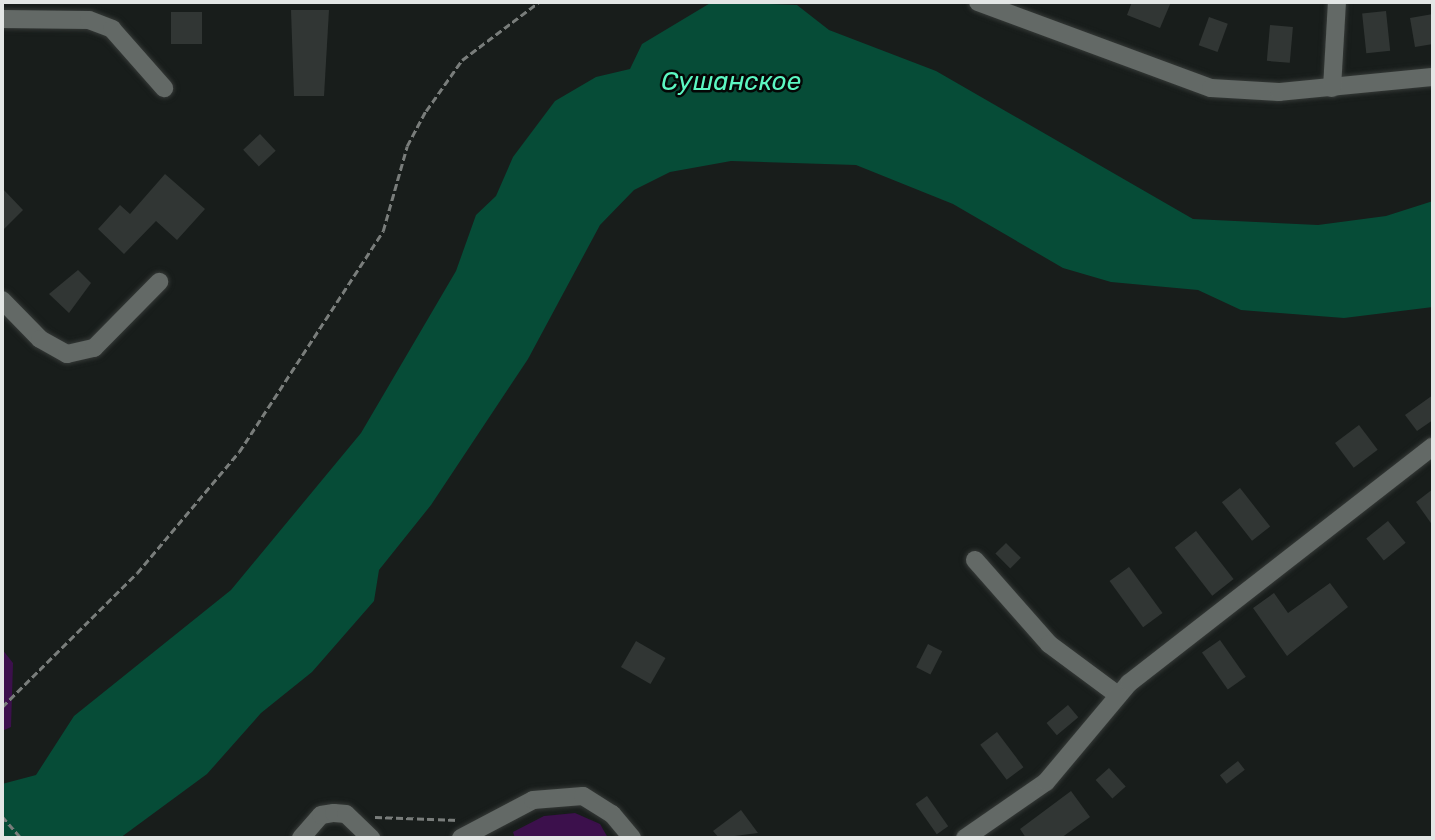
<!DOCTYPE html>
<html>
<head>
<meta charset="utf-8">
<style>
  body { margin:0 }
  #map { position:relative; width:1435px; height:840px; overflow:hidden; background:#181d1b; font-family:Rubik,sans-serif }
  div>[style] { position:absolute }
  .green>* { inset:0; background:#3c104c }
  .water>* { inset:0; background:#064c37 }
  .building>* { inset:0; background:#313634; transform-origin:0 0 }
  .path>* { height:2.5px; margin-top:-1.25px; transform-origin:0; background:repeating-linear-gradient(90deg,#797d7b 0 7px,transparent 0 10.5px) }
  .roads { filter:drop-shadow(0 0 2px #353937) drop-shadow(0 0 2px #353937) }
  .minor>* { height:18px; margin:-9px; padding:0 9px; transform-origin:9px; border-radius:9px; background:#636966 }
  span { translate:-50% -50%; white-space:nowrap; text-align:center; line-height:1.15; -webkit-text-stroke:5px #050706; paint-order:stroke }
  .water-label { font-size:26px; color:#5cf7c2; font-style:italic }
  .frame { position:absolute; inset:0; border:4px solid #e3e6e5; pointer-events:none }
</style>
</head>
<body>
<div id="map">
  <div class="green">
    <i style="clip-path:polygon(2px 649px,13px 663px,11px 727px,2px 731px)"></i>
    <i style="clip-path:polygon(575px 813px,600px 824px,608px 838px,515px 838px,513px 832px,544px 816px)"></i>
  </div>
  <div class="water">
    <i style="clip-path:polygon(712px 2px,797px 5px,829px 30px,936px 71px,1193px 219px,1318px 225px,1386px 216px,1433px 201px,1433px 307px,1344px 318px,1241px 310px,1198px 290px,1111px 282px,1063px 268px,953px 204px,856px 165px,731px 161px,670px 172px,634px 190px,600px 225px,528px 359px,431px 505px,379px 570px,374px 601px,312px 672px,261px 713px,207px 774px,120px 838px,2px 838px,2px 784px,36px 775px,74px 716px,231px 590px,361px 433px,456px 271px,476px 215px,496px 196px,513px 157px,555px 101px,596px 77px,630px 69px,642px 44px)"></i>
  </div>
  <div class="building">
    <i style="clip-path:polygon(1132px 2px,1171px 2px,1160px 28px,1127px 15px)"></i>
    <i style="clip-path:polygon(291px 10px,329px 10px,324px 96px,294px 96px)"></i>
    <i style="left:1386px;top:11px;width:40px;height:24px;rotate:84deg"></i>
    <i style="left:171px;top:12px;width:31px;height:32px"></i>
    <i style="clip-path:polygon(1433px 14px,1433px 44px,1415px 47px,1410px 18px)"></i>
    <i style="left:1209px;top:17px;width:20px;height:30px;rotate:20deg"></i>
    <i style="left:1270px;top:25px;width:23px;height:36px;rotate:5deg"></i>
    <i style="left:260px;top:134px;width:23px;height:23px;rotate:47deg"></i>
    <i style="clip-path:polygon(165px 174px,205px 209px,177px 240px,156px 221px,124px 254px,98px 229px,120px 205px,130px 214px)"></i>
    <i style="clip-path:polygon(2px 188px,23px 210px,2px 231px)"></i>
    <i style="clip-path:polygon(78px 270px,91px 283px,69px 313px,49px 294px)"></i>
    <i style="clip-path:polygon(1433px 395px,1433px 420px,1417px 431px,1405px 415px)"></i>
    <i style="left:1359px;top:425px;width:31px;height:30px;rotate:53deg"></i>
    <i style="left:1240px;top:488px;width:49px;height:23px;rotate:52deg"></i>
    <i style="clip-path:polygon(1433px 489px,1433px 526px,1416px 502px)"></i>
    <i style="left:1388px;top:521px;width:28px;height:28px;rotate:51deg"></i>
    <i style="left:1196px;top:531px;width:61px;height:27px;rotate:52deg"></i>
    <i style="left:1006px;top:543px;width:21px;height:15px;rotate:45deg"></i>
    <i style="left:1129px;top:567px;width:57px;height:24px;rotate:54deg"></i>
    <i style="clip-path:polygon(1330px 583px,1348px 607px,1287px 656px,1253px 608px,1274px 593px,1288px 613px)"></i>
    <i style="left:1220px;top:640px;width:45px;height:22px;rotate:55deg"></i>
    <i style="left:636px;top:641px;width:34px;height:30px;rotate:30deg"></i>
    <i style="left:928px;top:644px;width:16px;height:26px;rotate:27deg"></i>
    <i style="left:1068px;top:705px;width:16px;height:28px;rotate:50deg"></i>
    <i style="left:997px;top:732px;width:44px;height:21px;rotate:53deg"></i>
    <i style="left:1238px;top:761px;width:11px;height:23px;rotate:52deg"></i>
    <i style="left:1109px;top:768px;width:25px;height:18px;rotate:48deg"></i>
    <i style="clip-path:polygon(1071px 791px,1090px 817px,1061px 838px,1026px 838px,1020px 829px)"></i>
    <i style="left:927px;top:796px;width:37px;height:14px;rotate:55deg"></i>
    <i style="clip-path:polygon(741px 810px,758px 833px,719px 838px,713px 831px)"></i>
  </div>
  <div class="path">
    <i style="left:2px;top:707px;width:190px;rotate:-44.8deg"></i>
    <i style="left:137px;top:573px;width:158px;rotate:-49.9deg"></i>
    <i style="left:239px;top:452px;width:264px;rotate:-56.9deg"></i>
    <i style="left:383px;top:231px;width:88px;rotate:-74.2deg"></i>
    <i style="left:407px;top:146px;width:40px;rotate:-62deg"></i>
    <i style="left:426px;top:111px;width:62px;rotate:-54.8deg"></i>
    <i style="left:462px;top:60px;width:96px;rotate:-37deg"></i>
    <i style="left:2px;top:816px;width:29px;rotate:49deg"></i>
    <i style="left:375px;top:817px;width:84px;rotate:2deg"></i>
  </div>
  <div class="roads">
    <div class="minor">
      <i style="left:978px;top:2px;width:248px;rotate:20.3deg"></i>
      <i style="left:1211px;top:88px;width:68px;rotate:3.4deg"></i>
      <i style="left:1279px;top:92px;width:155px;rotate:-5.6deg"></i>
      <i style="left:2px;top:19px;width:87px;rotate:0.7deg"></i>
      <i style="left:89px;top:20px;width:25px;rotate:21deg"></i>
      <i style="left:112px;top:29px;width:79px;rotate:48.6deg"></i>
      <i style="left:1332px;top:88px;width:86px;rotate:-86.7deg"></i>
      <i style="left:2px;top:300px;width:54px;rotate:45.7deg"></i>
      <i style="left:40px;top:339px;width:31px;rotate:29deg"></i>
      <i style="left:67px;top:354px;width:28px;rotate:-13deg"></i>
      <i style="left:94px;top:348px;width:93px;rotate:-45.4deg"></i>
      <i style="left:975px;top:560px;width:112px;rotate:48.6deg"></i>
      <i style="left:1049px;top:644px;width:86px;rotate:36.5deg"></i>
      <i style="left:301px;top:838px;width:30px;rotate:-49deg"></i>
      <i style="left:321px;top:815px;width:13px;rotate:-9deg"></i>
      <i style="left:334px;top:813px;width:12px;rotate:5deg"></i>
      <i style="left:346px;top:814px;width:35px;rotate:44deg"></i>
      <i style="left:461px;top:838px;width:81px;rotate:-27.8deg"></i>
      <i style="left:533px;top:800px;width:50px;rotate:-4.6deg"></i>
      <i style="left:583px;top:796px;width:34px;rotate:32deg"></i>
      <i style="left:612px;top:814px;width:31px;rotate:50deg"></i>
      <i style="left:965px;top:838px;width:98px;rotate:-34.7deg"></i>
      <i style="left:1046px;top:782px;width:129px;rotate:-50deg"></i>
      <i style="left:1129px;top:683px;width:385px;rotate:-37.9deg"></i>
    </div>
  </div>
  <div class="water-label">
    <span style="left:731px;top:82px">Сушанское</span>
  </div>
  <div class="frame"></div>
</div>
</body>
</html>
